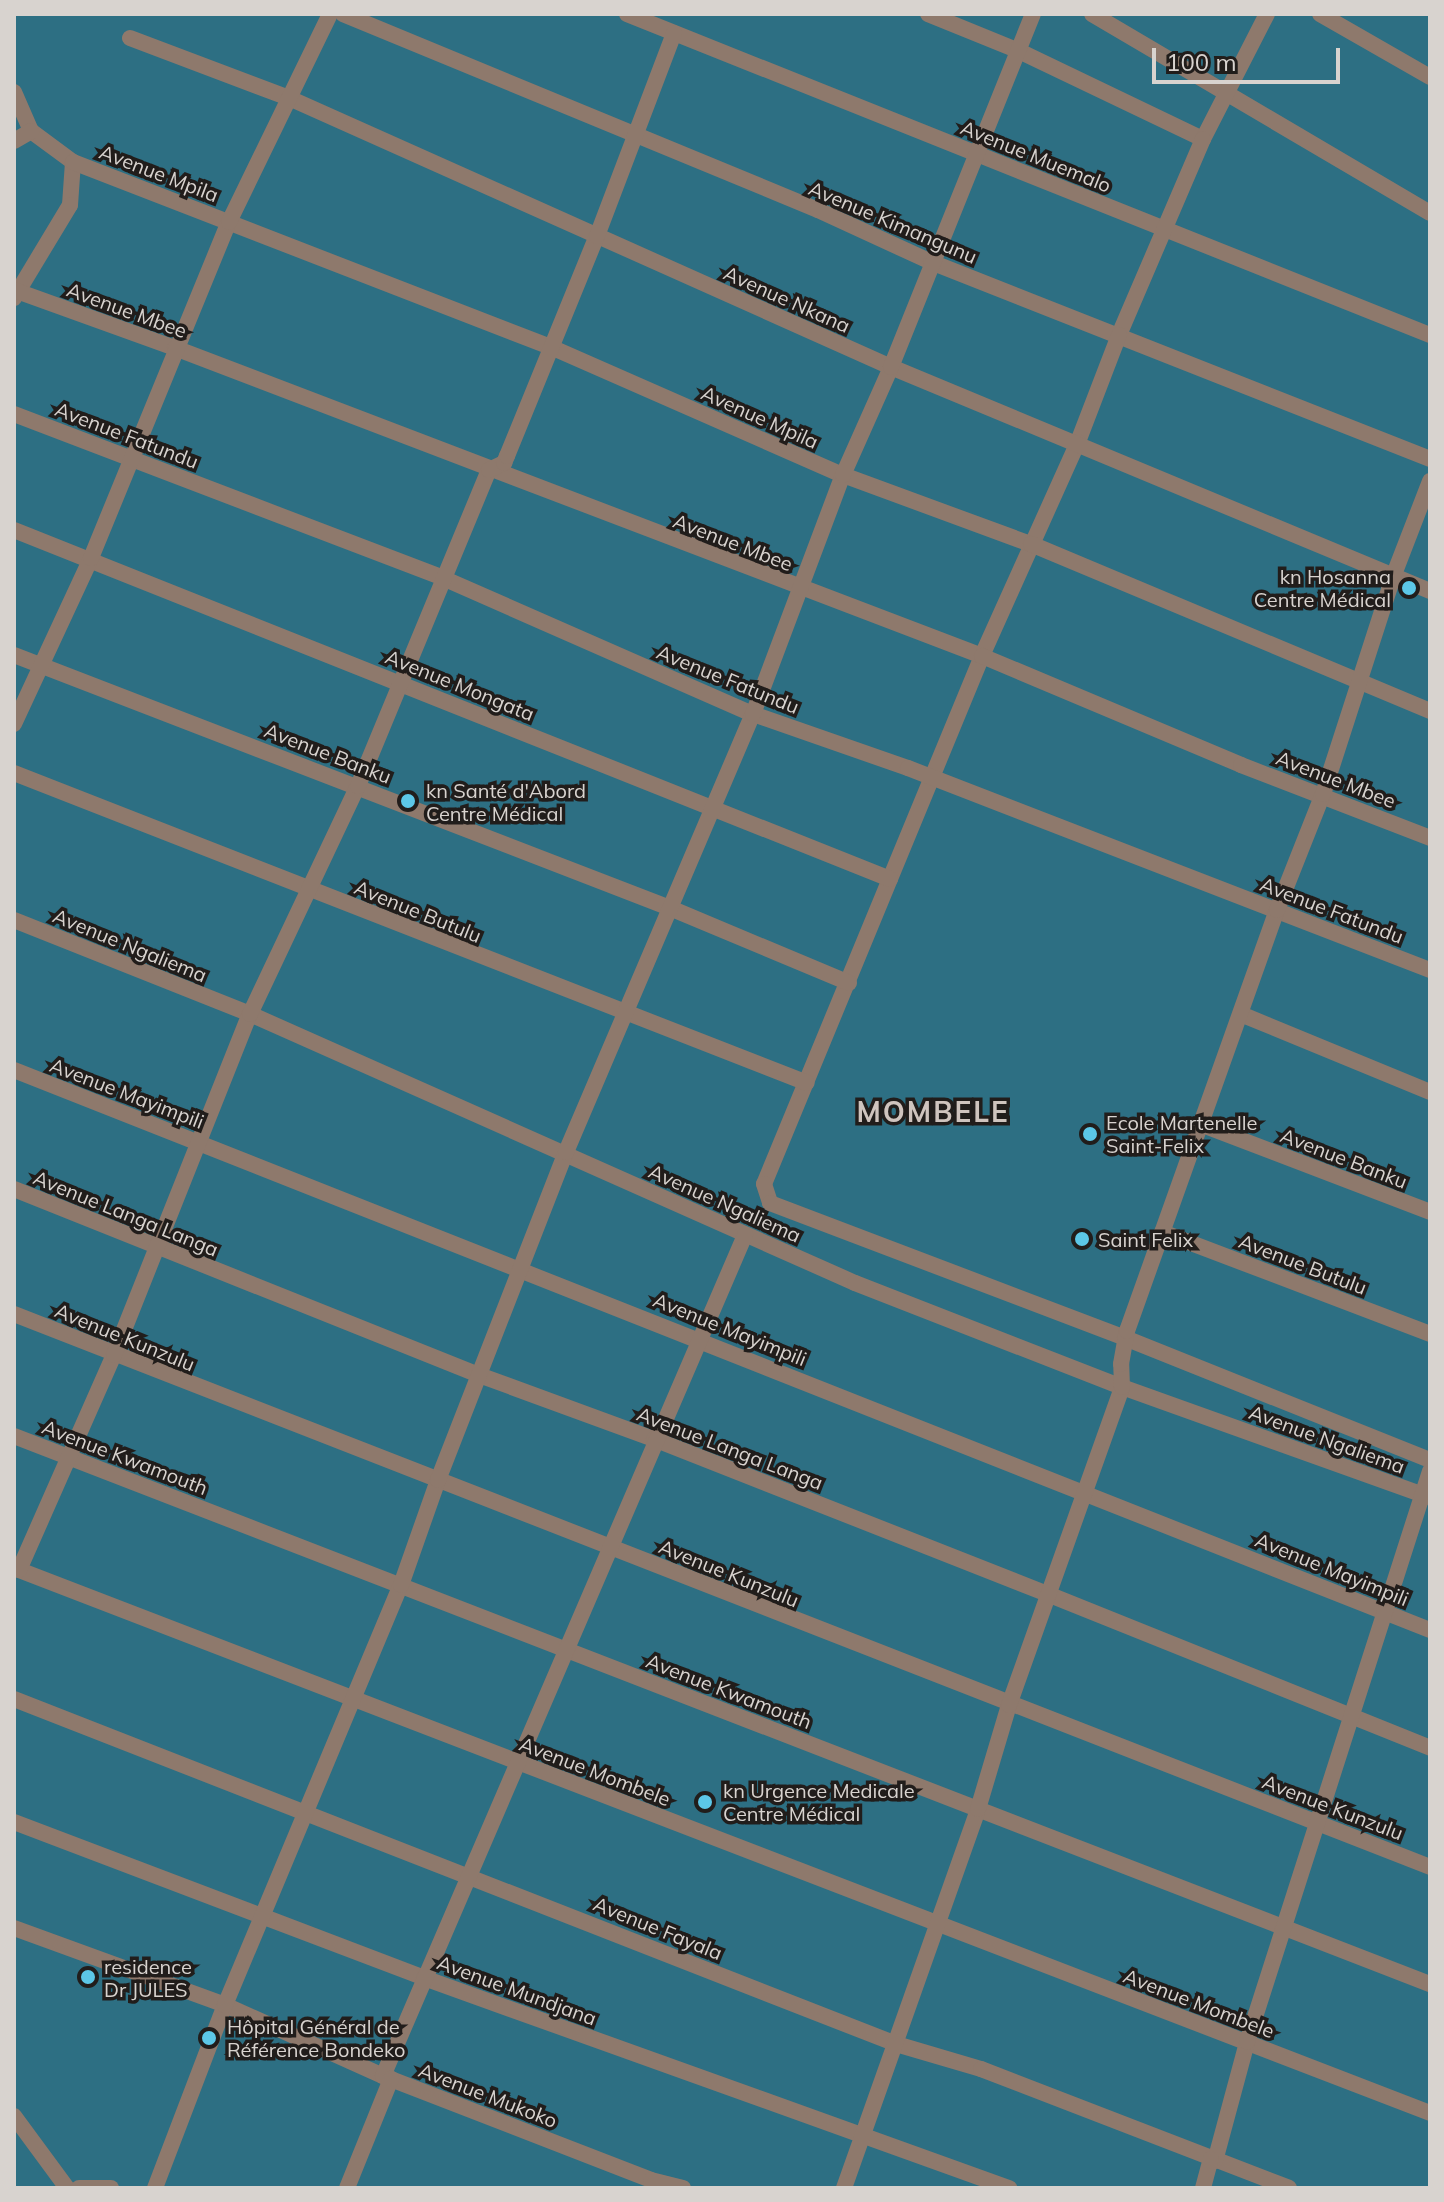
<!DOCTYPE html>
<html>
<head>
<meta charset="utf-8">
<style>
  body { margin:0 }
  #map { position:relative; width:1444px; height:2202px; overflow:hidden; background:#3d3530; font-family:Mulish,sans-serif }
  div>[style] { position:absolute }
  .water>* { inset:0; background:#2d6f83; transform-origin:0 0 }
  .minor>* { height:16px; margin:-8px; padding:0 8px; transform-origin:8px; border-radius:8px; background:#8e796c }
  .dots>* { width:22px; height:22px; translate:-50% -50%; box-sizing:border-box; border:4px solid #211d1b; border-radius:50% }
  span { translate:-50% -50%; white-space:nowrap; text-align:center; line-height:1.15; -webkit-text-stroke:7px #211d1b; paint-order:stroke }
  .street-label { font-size:20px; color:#d8d3cf }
  .poi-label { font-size:20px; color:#d8d3cf }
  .right { translate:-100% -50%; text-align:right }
  .left { translate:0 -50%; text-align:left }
  .district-label { font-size:28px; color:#cfc4be; font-weight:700; letter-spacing:2px }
  .frame { position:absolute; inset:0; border:16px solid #d8d3cf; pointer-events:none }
  .scale { position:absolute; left:1152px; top:48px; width:188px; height:36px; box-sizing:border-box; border:4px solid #d8d3cf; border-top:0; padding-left:10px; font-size:24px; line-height:28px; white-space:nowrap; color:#d8d3cf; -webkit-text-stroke:6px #211d1b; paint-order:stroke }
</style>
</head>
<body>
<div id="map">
  <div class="water">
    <i style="left:14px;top:14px;width:1416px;height:2174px"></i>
  </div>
  <div class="minor">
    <i style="left:343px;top:14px;width:514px;rotate:22.42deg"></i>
    <i style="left:818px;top:210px;width:124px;rotate:24.7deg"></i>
    <i style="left:931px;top:262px;width:536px;rotate:21.54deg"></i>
    <i style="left:627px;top:14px;width:865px;rotate:21.79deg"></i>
    <i style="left:928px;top:14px;width:98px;rotate:22.1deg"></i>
    <i style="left:1019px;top:51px;width:204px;rotate:25.6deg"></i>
    <i style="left:1092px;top:14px;width:392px;rotate:30.5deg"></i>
    <i style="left:1267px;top:14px;width:140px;rotate:117.1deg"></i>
    <i style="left:1203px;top:139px;width:213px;rotate:113.2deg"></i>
    <i style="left:1119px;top:335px;width:115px;rotate:111deg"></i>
    <i style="left:1078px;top:442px;width:235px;rotate:114.2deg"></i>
    <i style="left:982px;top:656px;width:571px;rotate:112.43deg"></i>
    <i style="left:764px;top:1184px;width:20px;rotate:72deg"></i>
    <i style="left:770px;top:1203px;width:380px;rotate:20.8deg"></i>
    <i style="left:1125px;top:1338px;width:328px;rotate:21.8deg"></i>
    <i style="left:1320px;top:14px;width:127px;rotate:29.8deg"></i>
    <i style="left:130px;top:38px;width:170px;rotate:20.7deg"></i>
    <i style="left:289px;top:98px;width:659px;rotate:24.08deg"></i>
    <i style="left:891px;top:367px;width:584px;rotate:22.57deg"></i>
    <i style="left:14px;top:92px;width:43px;rotate:66.4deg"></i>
    <i style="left:31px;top:131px;width:52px;rotate:36.4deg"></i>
    <i style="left:73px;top:162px;width:43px;rotate:94deg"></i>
    <i style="left:70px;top:205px;width:109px;rotate:121.1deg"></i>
    <i style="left:14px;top:141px;width:20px;rotate:-30deg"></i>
    <i style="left:73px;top:162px;width:515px;rotate:21.18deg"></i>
    <i style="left:553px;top:348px;width:317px;rotate:23.7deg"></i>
    <i style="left:843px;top:475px;width:200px;rotate:20.2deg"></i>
    <i style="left:1031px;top:544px;width:433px;rotate:22.7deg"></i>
    <i style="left:14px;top:290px;width:171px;rotate:19.8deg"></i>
    <i style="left:175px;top:348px;width:864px;rotate:20.89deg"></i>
    <i style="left:982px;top:656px;width:281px;rotate:22.8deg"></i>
    <i style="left:1241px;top:765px;width:203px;rotate:21.1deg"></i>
    <i style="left:14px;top:414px;width:462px;rotate:20.9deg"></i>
    <i style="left:445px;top:579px;width:336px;rotate:23.7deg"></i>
    <i style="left:753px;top:714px;width:164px;rotate:19.2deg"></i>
    <i style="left:908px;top:768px;width:560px;rotate:21.16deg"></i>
    <i style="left:14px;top:530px;width:943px;rotate:21.72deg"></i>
    <i style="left:14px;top:655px;width:703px;rotate:21.09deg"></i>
    <i style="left:670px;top:908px;width:194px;rotate:22.7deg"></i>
    <i style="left:14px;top:724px;width:183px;rotate:-65.1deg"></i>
    <i style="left:91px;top:558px;width:363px;rotate:-67.7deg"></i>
    <i style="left:229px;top:222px;width:231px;rotate:-64.1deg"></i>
    <i style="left:14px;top:773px;width:851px;rotate:21.35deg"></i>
    <i style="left:14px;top:920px;width:254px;rotate:21.7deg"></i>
    <i style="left:250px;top:1014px;width:662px;rotate:23.97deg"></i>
    <i style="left:855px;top:1283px;width:287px;rotate:21.3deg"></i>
    <i style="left:1122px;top:1387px;width:327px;rotate:19.7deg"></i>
    <i style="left:1243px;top:1015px;width:202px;rotate:22.4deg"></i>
    <i style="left:14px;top:1070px;width:1523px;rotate:21.58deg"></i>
    <i style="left:1200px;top:1124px;width:246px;rotate:20.9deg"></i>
    <i style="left:14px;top:1189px;width:501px;rotate:21.8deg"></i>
    <i style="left:479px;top:1375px;width:186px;rotate:20.1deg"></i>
    <i style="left:654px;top:1439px;width:426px;rotate:21.5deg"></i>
    <i style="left:1050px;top:1595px;width:410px;rotate:21.9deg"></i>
    <i style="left:1162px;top:1232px;width:287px;rotate:20.8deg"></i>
    <i style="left:14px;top:1314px;width:1520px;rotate:21.33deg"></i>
    <i style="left:14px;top:1436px;width:1518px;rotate:21.16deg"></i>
    <i style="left:14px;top:1568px;width:1517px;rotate:21.05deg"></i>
    <i style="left:19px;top:1570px;width:235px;rotate:-66.2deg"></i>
    <i style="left:114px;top:1355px;width:367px;rotate:-68.3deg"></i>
    <i style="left:250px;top:1014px;width:252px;rotate:-64.7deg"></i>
    <i style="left:358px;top:786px;width:342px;rotate:-67.5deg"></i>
    <i style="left:489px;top:470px;width:17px;rotate:-25deg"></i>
    <i style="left:504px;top:463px;width:8px;rotate:-67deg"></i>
    <i style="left:507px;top:456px;width:238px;rotate:-67.8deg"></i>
    <i style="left:597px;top:236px;width:217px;rotate:-69.2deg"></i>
    <i style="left:14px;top:1699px;width:947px;rotate:21.36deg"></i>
    <i style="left:896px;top:2044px;width:89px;rotate:16.4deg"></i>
    <i style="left:981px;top:2069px;width:330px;rotate:21.1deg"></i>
    <i style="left:14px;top:1822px;width:439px;rotate:20.8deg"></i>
    <i style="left:424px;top:1978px;width:622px;rotate:19.75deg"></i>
    <i style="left:14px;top:1928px;width:225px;rotate:20deg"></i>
    <i style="left:225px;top:2005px;width:173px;rotate:24.2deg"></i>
    <i style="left:383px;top:2076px;width:287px;rotate:21.2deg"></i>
    <i style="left:651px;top:2180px;width:33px;rotate:14deg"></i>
    <i style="left:383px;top:2076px;width:916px;rotate:-66.71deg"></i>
    <i style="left:14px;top:2116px;width:89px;rotate:53.6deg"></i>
    <i style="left:1215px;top:2161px;width:123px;rotate:-74.9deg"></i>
    <i style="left:1247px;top:2042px;width:600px;rotate:-72.23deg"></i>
    <i style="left:79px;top:2188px;width:32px"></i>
    <i style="left:155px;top:2188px;width:196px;rotate:-69.1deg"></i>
    <i style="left:225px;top:2005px;width:455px;rotate:-67.3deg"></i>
    <i style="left:401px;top:1585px;width:111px;rotate:-70.6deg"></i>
    <i style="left:438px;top:1480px;width:352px;rotate:-68.7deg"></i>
    <i style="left:566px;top:1152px;width:476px;rotate:-66.9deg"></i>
    <i style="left:753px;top:714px;width:255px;rotate:-69.4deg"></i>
    <i style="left:843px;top:475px;width:118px;rotate:-66deg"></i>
    <i style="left:891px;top:367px;width:380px;rotate:-68.1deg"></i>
    <i style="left:347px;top:2188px;width:118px;rotate:-68deg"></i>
    <i style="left:844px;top:2188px;width:402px;rotate:-70.5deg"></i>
    <i style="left:978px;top:1809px;width:109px;rotate:-73.4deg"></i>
    <i style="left:1009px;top:1705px;width:337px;rotate:-70.4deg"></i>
    <i style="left:1122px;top:1387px;width:23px;rotate:-92deg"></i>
    <i style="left:1121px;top:1364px;width:34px;rotate:-80deg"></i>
    <i style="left:1127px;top:1331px;width:447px;rotate:-70.4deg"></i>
    <i style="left:1277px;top:910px;width:125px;rotate:-68.4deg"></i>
    <i style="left:1323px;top:794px;width:228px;rotate:-72.1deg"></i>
    <i style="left:1393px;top:577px;width:103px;rotate:-68.9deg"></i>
    <i style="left:1203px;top:2188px;width:30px;rotate:-75deg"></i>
  </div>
  <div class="dots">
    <i style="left:1409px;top:588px;background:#5cc7e7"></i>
    <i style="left:408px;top:801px;background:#5cc7e7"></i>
    <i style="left:1090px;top:1134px;background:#5cc7e7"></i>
    <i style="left:1082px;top:1239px;background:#5cc7e7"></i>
    <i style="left:705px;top:1802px;background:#5cc7e7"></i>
    <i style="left:88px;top:1977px;background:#5cc7e7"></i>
    <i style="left:209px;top:2038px;background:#5cc7e7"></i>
  </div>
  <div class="street-label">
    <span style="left:1036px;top:156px;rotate:22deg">Avenue Muemalo</span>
    <span style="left:159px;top:173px;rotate:21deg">Avenue Mpila</span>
    <span style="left:893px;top:222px;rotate:23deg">Avenue Kimangunu</span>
    <span style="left:787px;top:299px;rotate:24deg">Avenue Nkana</span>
    <span style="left:127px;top:310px;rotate:20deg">Avenue Mbee</span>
    <span style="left:760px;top:417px;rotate:24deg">Avenue Mpila</span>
    <span style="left:127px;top:435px;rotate:21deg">Avenue Fatundu</span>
    <span style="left:733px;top:542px;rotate:21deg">Avenue Mbee</span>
    <span style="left:728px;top:679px;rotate:22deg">Avenue Fatundu</span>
    <span style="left:460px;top:685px;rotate:22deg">Avenue Mongata</span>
    <span style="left:328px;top:753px;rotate:21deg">Avenue Banku</span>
    <span style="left:1336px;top:779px;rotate:21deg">Avenue Mbee</span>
    <span style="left:1332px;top:910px;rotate:21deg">Avenue Fatundu</span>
    <span style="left:418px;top:911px;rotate:22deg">Avenue Butulu</span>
    <span style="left:130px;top:945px;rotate:22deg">Avenue Ngaliema</span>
    <span style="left:127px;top:1093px;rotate:21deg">Avenue Mayimpili</span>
    <span style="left:1344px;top:1158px;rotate:21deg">Avenue Banku</span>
    <span style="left:725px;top:1203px;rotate:24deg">Avenue Ngaliema</span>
    <span style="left:126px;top:1213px;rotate:22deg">Avenue Langa Langa</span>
    <span style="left:1303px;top:1264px;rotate:21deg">Avenue Butulu</span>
    <span style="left:730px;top:1329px;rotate:22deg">Avenue Mayimpili</span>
    <span style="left:125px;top:1337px;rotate:22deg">Avenue Kunzulu</span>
    <span style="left:1327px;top:1439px;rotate:20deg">Avenue Ngaliema</span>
    <span style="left:730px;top:1448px;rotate:21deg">Avenue Langa Langa</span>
    <span style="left:125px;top:1457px;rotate:21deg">Avenue Kwamouth</span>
    <span style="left:1332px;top:1569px;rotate:22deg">Avenue Mayimpili</span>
    <span style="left:729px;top:1573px;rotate:22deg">Avenue Kunzulu</span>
    <span style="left:729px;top:1691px;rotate:21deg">Avenue Kwamouth</span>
    <span style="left:595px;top:1771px;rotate:21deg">Avenue Mombele</span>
    <span style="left:1333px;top:1807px;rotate:21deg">Avenue Kunzulu</span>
    <span style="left:658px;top:1928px;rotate:22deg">Avenue Fayala</span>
    <span style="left:517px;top:1990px;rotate:20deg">Avenue Mundjana</span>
    <span style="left:1199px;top:2003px;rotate:21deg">Avenue Mombele</span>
    <span style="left:488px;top:2095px;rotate:21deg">Avenue Mukoko</span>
  </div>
  <div class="poi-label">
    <span class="right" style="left:1391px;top:588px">kn Hosanna<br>Centre Médical</span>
    <span class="left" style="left:426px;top:802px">kn Santé d'Abord<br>Centre Médical</span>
    <span class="left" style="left:1106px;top:1134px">Ecole Martenelle<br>Saint-Felix</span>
    <span class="left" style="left:1098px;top:1239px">Saint Felix</span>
    <span class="left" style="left:723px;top:1802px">kn Urgence Medicale<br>Centre Médical</span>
    <span class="left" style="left:104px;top:1978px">residence<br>Dr JULES</span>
    <span class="left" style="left:227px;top:2038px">Hôpital Général de<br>Référence Bondeko</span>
  </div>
  <div class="district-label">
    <span style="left:933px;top:1112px">MOMBELE</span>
  </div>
  <div class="frame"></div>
  <div class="scale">100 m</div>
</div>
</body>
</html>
